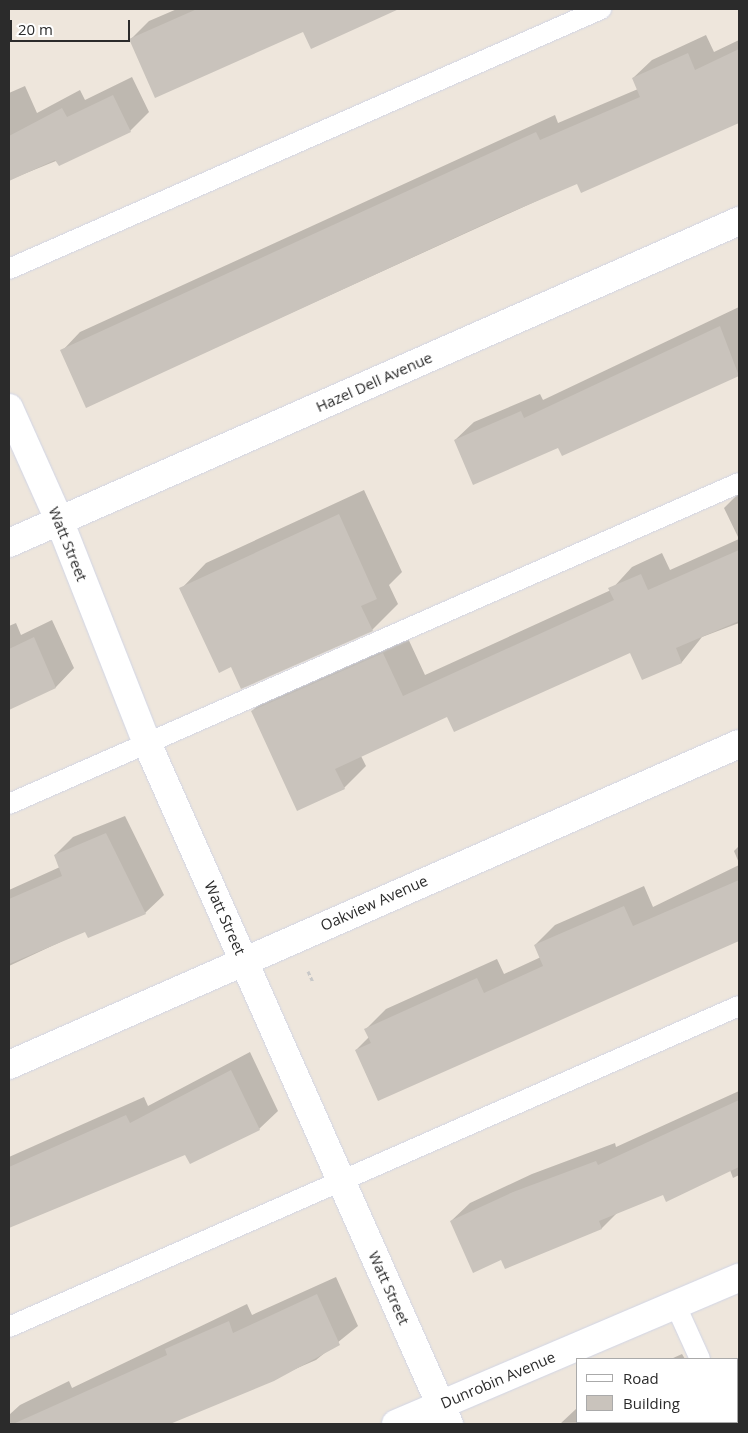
<!DOCTYPE html>
<html>
<head>
<meta charset="utf-8">
<style>
  body { margin:0 }
  #map { position:relative; width:748px; height:1433px; overflow:hidden; background:#eee6dc; font-family:"Open Sans",sans-serif }
  div>[style] { position:absolute }
  .shadow>* { inset:0; background:#0003 }
  .building>* { inset:0; background:#c9c3bc }
  .path>* { height:3px; margin-top:-1.5px; transform-origin:0; background:repeating-linear-gradient(90deg,#c8c8c8 0 4px,transparent 0 6.5px) }
  .roads { filter:drop-shadow(0 0 1px #d1d5e5) drop-shadow(0 0 1px #d1d5e5) }
  .service>* { height:20px; margin:-10px; padding:0 10px; transform-origin:10px; border-radius:10px; background:#fff }
  .minor>* { height:28px; margin:-14px; padding:0 14px; transform-origin:14px; border-radius:14px; background:#fff }
  span { translate:-50% -50%; white-space:nowrap; text-align:center; line-height:1.15; -webkit-text-stroke:4px #fff; paint-order:stroke }
  .street-label { font-size:15px; color:#2b2b2b }
  .frame { position:absolute; inset:0; border:10px solid #2b2b2b; pointer-events:none }
  .legend { position:absolute; left:576px; top:1358px; width:162px; height:65px; box-sizing:border-box; background:#fff; border:1px solid #aaa; margin:0; padding:6px 9px; list-style:none; font-size:15px; color:#2b2b2b }
  .legend li { display:flex; align-items:center; gap:10px; height:25px }
  .legend b { width:25px; border:1px solid #aaa }
  .scale { position:absolute; left:10px; top:20px; width:120px; height:22px; box-sizing:border-box; border:2px solid #2b2b2b; border-top:0; padding-left:6px; font-size:15px; line-height:18px; white-space:nowrap; color:#2b2b2b; -webkit-text-stroke:4px #fff; paint-order:stroke }
</style>
</head>
<body>
<div id="map">
  <div class="shadow">
    <i style="clip-path:polygon(177px 9px,386px 9px,377px 17px,303px 30px,130px 40px,149px 21px)"></i>
    <i style="clip-path:polygon(706px 35px,714px 52px,739px 40px,739px 122px,582px 191px,578px 182px,87px 406px,62px 351px,80px 332px,555px 115px,558px 123px,638px 89px,633px 78px,652px 60px)"></i>
    <i style="clip-path:polygon(132px 77px,149px 112px,130px 131px,9px 180px,9px 93px,25px 86px,37px 113px,80px 90px,85px 100px)"></i>
    <i style="clip-path:polygon(739px 307px,739px 375px,563px 454px,559px 446px,455px 440px,474px 422px,540px 394px,543px 400px)"></i>
    <i style="clip-path:polygon(364px 490px,402px 572px,389px 585px,398px 604px,372px 630px,231px 666px,181px 589px,206px 563px)"></i>
    <i style="clip-path:polygon(739px 493px,739px 623px,702px 637px,682px 662px,642px 678px,631px 652px,448px 715px,361px 756px,366px 766px,344px 788px,252px 711px,274px 689px,405px 632px,425px 675px,611px 590px,632px 567px,662px 553px,670px 570px,739px 539px,724px 508px)"></i>
    <i style="clip-path:polygon(52px 620px,74px 668px,56px 687px,9px 708px,9px 626px,16px 623px,21px 635px)"></i>
    <i style="clip-path:polygon(125px 816px,164px 895px,145px 913px,86px 930px,9px 966px,9px 890px,60px 867px,55px 855px,73px 837px)"></i>
    <i style="clip-path:polygon(739px 846px,739px 863px,734px 851px)"></i>
    <i style="clip-path:polygon(739px 865px,739px 939px,378px 1100px,356px 1050px,369px 1037px,366px 1029px,386px 1009px,497px 959px,504px 974px,541px 957px,535px 945px,555px 925px,644px 886px,653px 907px)"></i>
    <i style="clip-path:polygon(250px 1052px,278px 1111px,259px 1129px,186px 1153px,9px 1227px,9px 1157px,144px 1097px,148px 1106px)"></i>
    <i style="clip-path:polygon(739px 1091px,739px 1175px,733px 1178px,730px 1170px,663px 1194px,618px 1212px,602px 1228px,506px 1267px,501px 1258px,451px 1221px,470px 1203px,532px 1174px,615px 1143px,616px 1147px)"></i>
    <i style="clip-path:polygon(336px 1277px,358px 1326px,316px 1360px,167px 1424px,9px 1424px,9px 1415px,20px 1405px,69px 1381px,72px 1388px,247px 1304px,252px 1315px)"></i>
    <i style="clip-path:polygon(682px 1354px,685px 1359px,671px 1359px)"></i>
    <i style="clip-path:polygon(577px 1408px,577px 1422px,713px 1424px,560px 1424px)"></i>
  </div>
  <div class="building">
    <i style="clip-path:polygon(197px 9px,399px 9px,311px 49px,303px 32px,155px 98px,129px 39px)"></i>
    <i style="clip-path:polygon(739px 49px,739px 123px,581px 193px,577px 184px,502px 216px,86px 408px,60px 350px,536px 132px,540px 140px,640px 97px,632px 78px,688px 53px,695px 70px)"></i>
    <i style="clip-path:polygon(113px 95px,131px 132px,59px 166px,55px 160px,9px 181px,9px 136px,62px 108px,67px 117px)"></i>
    <i style="clip-path:polygon(720px 326px,739px 376px,562px 456px,558px 448px,473px 485px,454px 440px,521px 411px,524px 418px)"></i>
    <i style="clip-path:polygon(339px 514px,377px 599px,361px 606px,373px 631px,241px 689px,231px 667px,219px 673px,179px 588px)"></i>
    <i style="clip-path:polygon(739px 550px,739px 621px,676px 648px,682px 663px,642px 680px,630px 653px,454px 732px,447px 717px,335px 769px,345px 789px,297px 811px,251px 711px,383px 653px,403px 696px,614px 600px,608px 588px,641px 574px,648px 590px)"></i>
    <i style="clip-path:polygon(34px 637px,56px 688px,9px 710px,9px 649px)"></i>
    <i style="clip-path:polygon(106px 833px,146px 914px,88px 938px,85px 932px,9px 964px,9px 899px,62px 876px,54px 855px)"></i>
    <i style="clip-path:polygon(739px 880px,739px 941px,378px 1101px,355px 1050px,371px 1043px,364px 1029px,477px 978px,484px 993px,543px 966px,534px 945px,624px 906px,633px 926px)"></i>
    <i style="clip-path:polygon(231px 1070px,260px 1130px,190px 1164px,185px 1155px,9px 1228px,9px 1167px,126px 1115px,130px 1123px)"></i>
    <i style="clip-path:polygon(739px 1100px,739px 1167px,666px 1202px,663px 1195px,599px 1221px,602px 1229px,505px 1269px,501px 1260px,473px 1273px,450px 1221px,513px 1192px,596px 1161px,598px 1165px)"></i>
    <i style="clip-path:polygon(317px 1294px,340px 1345px,274px 1381px,170px 1424px,13px 1424px,167px 1355px,165px 1349px,229px 1321px,233px 1333px)"></i>
  </div>
  <div class="path">
    <i style="left:308px;top:971px;width:12px;rotate:66deg"></i>
  </div>
  <div class="roads">
    <div class="service">
      <i style="left:9px;top:269px;width:647px;rotate:-23.71deg"></i>
      <i style="left:9px;top:804px;width:797px;rotate:-23.74deg"></i>
      <i style="left:676px;top:1306px;width:58px;rotate:65.6deg"></i>
      <i style="left:9px;top:1327px;width:797px;rotate:-23.74deg"></i>
      <i style="left:729px;top:1422px;width:2px;rotate:63deg"></i>
    </div>
    <div class="minor">
      <i style="left:9px;top:408px;width:123px;rotate:65.9deg"></i>
      <i style="left:59px;top:520px;width:240px;rotate:68.5deg"></i>
      <i style="left:147px;top:743px;width:745px;rotate:66.08deg"></i>
      <i style="left:9px;top:543px;width:798px;rotate:-23.8deg"></i>
      <i style="left:9px;top:1065px;width:797px;rotate:-23.74deg"></i>
      <i style="left:396px;top:1424px;width:373px;rotate:-23.1deg"></i>
    </div>
  </div>
  <div class="street-label">
    <span style="left:374px;top:382px;rotate:-24deg">Hazel Dell Avenue</span>
    <span style="left:68px;top:544px;rotate:68deg">Watt Street</span>
    <span style="left:374px;top:903px;rotate:-24deg">Oakview Avenue</span>
    <span style="left:225px;top:918px;rotate:66deg">Watt Street</span>
    <span style="left:389px;top:1288px;rotate:66deg">Watt Street</span>
    <span style="left:498px;top:1380px;rotate:-23deg">Dunrobin Avenue</span>
  </div>
  <div class="frame"></div>
  <ul class="legend">
  <li><b style="height:6px;background:#fff"></b>Road</li>
  <li><b style="height:14px;background:#c9c3bc"></b>Building</li>
  </ul>
  <div class="scale">20 m</div>
</div>
</body>
</html>
